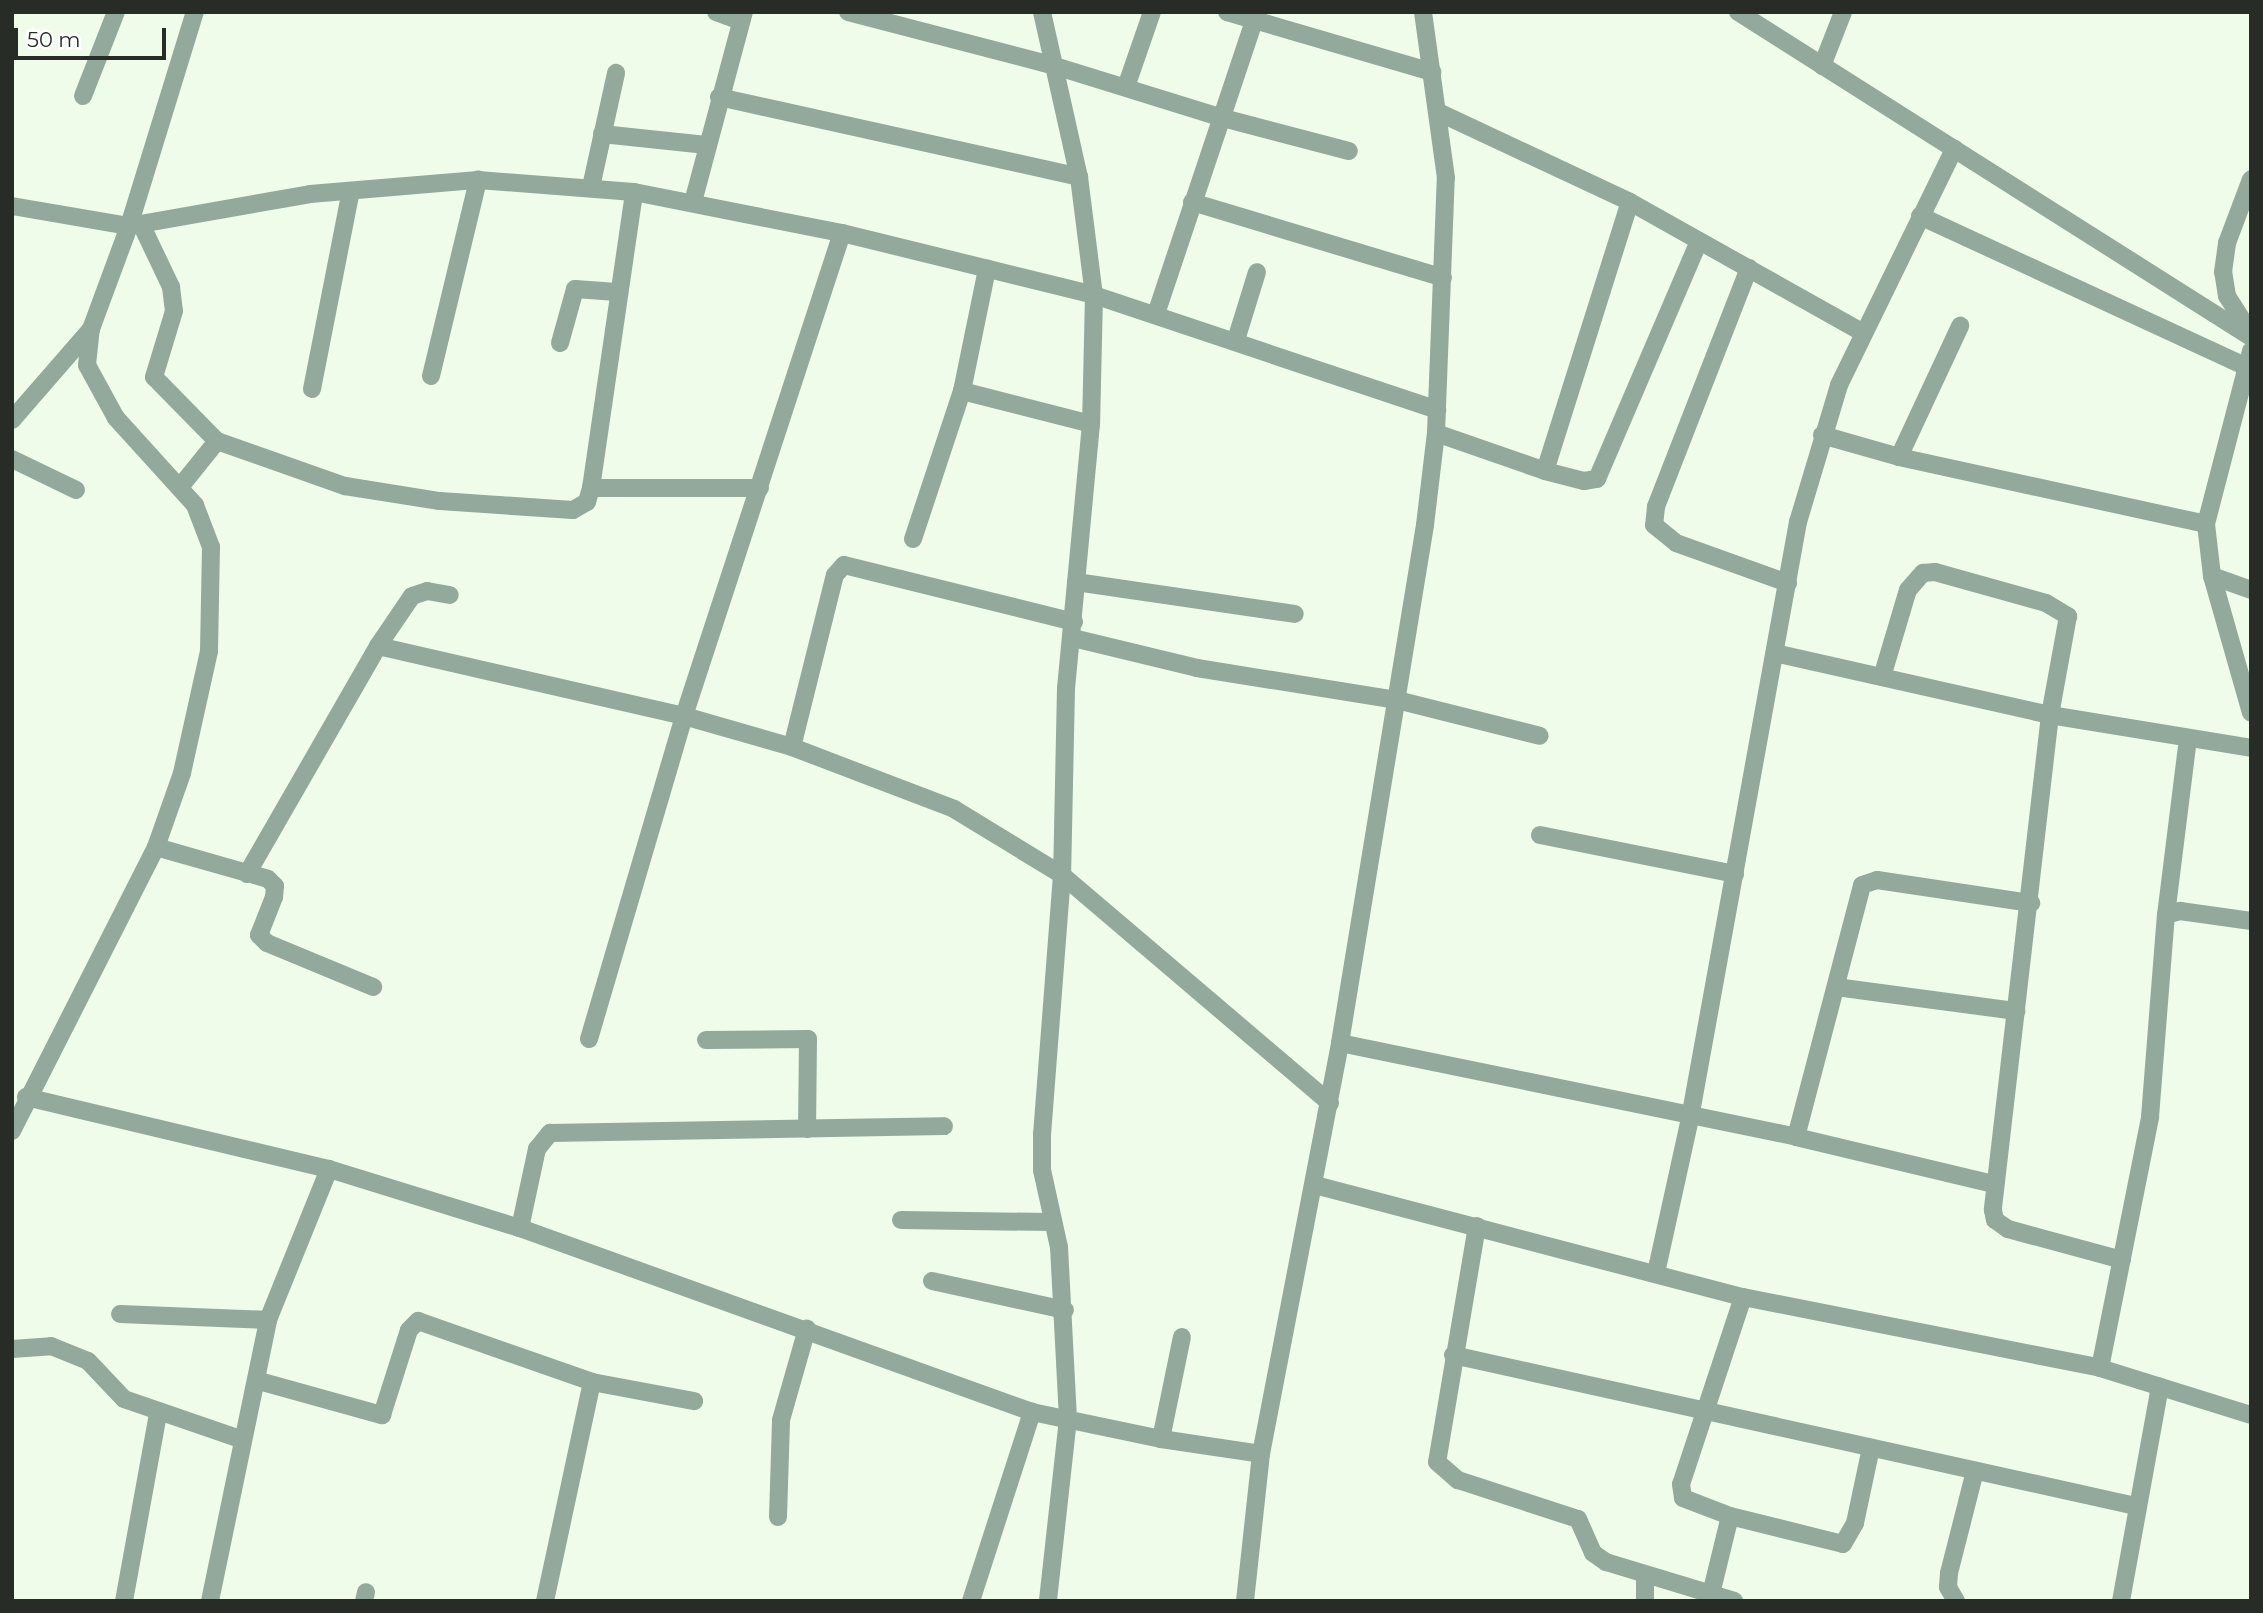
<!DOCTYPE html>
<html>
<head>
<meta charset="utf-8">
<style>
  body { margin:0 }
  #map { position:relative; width:2263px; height:1613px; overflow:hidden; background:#effcea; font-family:Montserrat,sans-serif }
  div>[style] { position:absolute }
  .minor>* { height:18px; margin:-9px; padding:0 9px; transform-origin:9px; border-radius:9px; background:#93a99c }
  span { translate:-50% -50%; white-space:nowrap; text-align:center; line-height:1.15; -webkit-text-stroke:5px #fff; paint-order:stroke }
  .frame { position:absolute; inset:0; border:14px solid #282c26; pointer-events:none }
  .scale { position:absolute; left:14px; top:28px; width:152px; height:32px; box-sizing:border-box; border:4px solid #282c26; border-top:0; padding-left:9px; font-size:21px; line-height:24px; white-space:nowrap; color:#282c26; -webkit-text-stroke:5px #fff; paint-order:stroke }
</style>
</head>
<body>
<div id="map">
  <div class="minor">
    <i style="left:716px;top:12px;width:27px;rotate:20deg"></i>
    <i style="left:848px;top:12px;width:214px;rotate:14.6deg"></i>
    <i style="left:1055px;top:66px;width:176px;rotate:17.2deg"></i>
    <i style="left:1223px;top:118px;width:130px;rotate:14.7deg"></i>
    <i style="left:1042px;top:12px;width:169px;rotate:77.4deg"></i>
    <i style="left:1079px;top:177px;width:119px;rotate:82.8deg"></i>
    <i style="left:1094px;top:295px;width:129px;rotate:91.3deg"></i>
    <i style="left:1091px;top:424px;width:265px;rotate:95.4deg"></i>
    <i style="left:1066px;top:688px;width:187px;rotate:91.2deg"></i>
    <i style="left:1062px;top:875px;width:260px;rotate:94.4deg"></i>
    <i style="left:1042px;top:1134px;width:36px;rotate:90deg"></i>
    <i style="left:1042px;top:1170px;width:79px;rotate:77.6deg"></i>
    <i style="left:1059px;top:1247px;width:172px;rotate:87deg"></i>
    <i style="left:1068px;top:1419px;width:183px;rotate:96.3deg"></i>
    <i style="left:1227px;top:12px;width:214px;rotate:16.3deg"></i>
    <i style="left:1738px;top:12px;width:607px;rotate:32.36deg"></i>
    <i style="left:1822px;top:66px;width:58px;rotate:-68.7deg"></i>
    <i style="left:1126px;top:87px;width:79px;rotate:-70.9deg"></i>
    <i style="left:83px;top:96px;width:90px;rotate:-68.6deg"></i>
    <i style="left:719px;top:97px;width:369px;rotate:12.5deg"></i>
    <i style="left:1438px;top:112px;width:212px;rotate:25.1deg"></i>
    <i style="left:1630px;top:202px;width:266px;rotate:29.3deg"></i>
    <i style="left:602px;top:134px;width:105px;rotate:6deg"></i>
    <i style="left:591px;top:187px;width:117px;rotate:-77.6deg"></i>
    <i style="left:693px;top:202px;width:197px;rotate:-75deg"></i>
    <i style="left:1192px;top:202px;width:262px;rotate:16.8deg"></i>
    <i style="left:12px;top:206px;width:119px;rotate:9.7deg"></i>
    <i style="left:129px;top:226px;width:184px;rotate:-10deg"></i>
    <i style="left:310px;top:194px;width:169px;rotate:-4.8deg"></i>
    <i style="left:478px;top:180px;width:156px;rotate:4.4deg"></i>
    <i style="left:634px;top:192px;width:212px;rotate:11.2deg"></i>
    <i style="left:842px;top:233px;width:260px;rotate:13.8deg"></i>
    <i style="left:1094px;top:295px;width:362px;rotate:18.5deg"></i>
    <i style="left:1920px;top:216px;width:360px;rotate:24.8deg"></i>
    <i style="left:141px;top:224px;width:70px;rotate:64.5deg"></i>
    <i style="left:171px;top:287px;width:24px;rotate:83deg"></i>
    <i style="left:174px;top:311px;width:69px;rotate:106.9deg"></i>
    <i style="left:154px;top:377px;width:90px;rotate:45.5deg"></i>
    <i style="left:217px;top:441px;width:136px;rotate:19.4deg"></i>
    <i style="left:345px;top:486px;width:96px;rotate:9deg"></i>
    <i style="left:440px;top:501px;width:133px;rotate:3.9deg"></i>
    <i style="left:573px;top:510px;width:16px;rotate:-30deg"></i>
    <i style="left:587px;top:502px;width:15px;rotate:-74deg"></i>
    <i style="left:591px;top:488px;width:299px;rotate:-81.7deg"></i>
    <i style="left:1749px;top:268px;width:256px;rotate:111.3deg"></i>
    <i style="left:1656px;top:507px;width:18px;rotate:96deg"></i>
    <i style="left:1654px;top:525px;width:28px;rotate:39deg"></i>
    <i style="left:1676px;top:543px;width:119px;rotate:19.7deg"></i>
    <i style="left:1156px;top:314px;width:318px;rotate:-71.5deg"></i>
    <i style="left:2250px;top:332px;width:43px;rotate:-122.6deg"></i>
    <i style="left:2227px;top:296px;width:24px;rotate:-99deg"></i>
    <i style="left:2223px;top:272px;width:29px;rotate:-82deg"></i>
    <i style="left:2227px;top:243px;width:68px;rotate:-69.4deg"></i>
    <i style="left:1236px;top:340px;width:71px;rotate:-72.8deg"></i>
    <i style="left:560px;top:343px;width:56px;rotate:-74.5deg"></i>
    <i style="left:575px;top:289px;width:42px;rotate:4.1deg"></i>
    <i style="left:2251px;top:351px;width:179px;rotate:104.6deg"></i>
    <i style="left:2206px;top:524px;width:52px;rotate:83.4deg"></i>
    <i style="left:2212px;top:576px;width:142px;rotate:74.1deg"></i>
    <i style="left:431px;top:376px;width:202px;rotate:-76.5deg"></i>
    <i style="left:312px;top:389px;width:202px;rotate:-78.9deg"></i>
    <i style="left:962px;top:391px;width:133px;rotate:14.3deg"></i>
    <i style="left:12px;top:420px;width:121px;rotate:-49deg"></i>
    <i style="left:1436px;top:433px;width:115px;rotate:19.2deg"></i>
    <i style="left:1545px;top:471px;width:40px;rotate:14.4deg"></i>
    <i style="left:1584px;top:481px;width:13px;rotate:-9deg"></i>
    <i style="left:1597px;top:479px;width:259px;rotate:-66.8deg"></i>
    <i style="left:1822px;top:435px;width:80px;rotate:15.9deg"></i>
    <i style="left:1899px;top:457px;width:314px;rotate:12.3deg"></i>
    <i style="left:1899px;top:457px;width:145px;rotate:-65deg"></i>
    <i style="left:12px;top:459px;width:71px;rotate:25.8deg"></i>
    <i style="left:1545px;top:471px;width:282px;rotate:-72.5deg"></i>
    <i style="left:180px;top:487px;width:59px;rotate:-51.2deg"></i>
    <i style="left:591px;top:488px;width:169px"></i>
    <i style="left:913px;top:539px;width:156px;rotate:-71.7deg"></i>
    <i style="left:962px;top:391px;width:125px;rotate:-78.4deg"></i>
    <i style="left:2212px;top:576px;width:41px;rotate:19.7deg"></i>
    <i style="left:1076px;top:582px;width:221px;rotate:8.3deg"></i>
    <i style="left:1073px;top:638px;width:128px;rotate:13.6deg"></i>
    <i style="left:1197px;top:668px;width:203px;rotate:9.1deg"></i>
    <i style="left:1397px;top:700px;width:147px;rotate:14.1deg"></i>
    <i style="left:378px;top:646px;width:314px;rotate:12.9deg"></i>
    <i style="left:684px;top:716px;width:112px;rotate:16deg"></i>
    <i style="left:792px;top:747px;width:173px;rotate:20.9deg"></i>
    <i style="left:954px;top:809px;width:127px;rotate:31.4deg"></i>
    <i style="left:1062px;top:875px;width:352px;rotate:40.4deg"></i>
    <i style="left:1775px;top:653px;width:282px;rotate:12.7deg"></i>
    <i style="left:2050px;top:715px;width:204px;rotate:9.3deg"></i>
    <i style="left:1882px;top:677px;width:91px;rotate:-73.4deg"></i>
    <i style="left:1908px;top:590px;width:23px;rotate:-49deg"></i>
    <i style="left:1923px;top:573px;width:12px;rotate:-5deg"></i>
    <i style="left:1935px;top:572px;width:115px;rotate:15.6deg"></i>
    <i style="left:2046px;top:603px;width:26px;rotate:31deg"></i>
    <i style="left:2068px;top:616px;width:101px;rotate:100.3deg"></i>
    <i style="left:2050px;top:715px;width:498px;rotate:96.6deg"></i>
    <i style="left:1993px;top:1210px;width:10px;rotate:79deg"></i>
    <i style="left:1995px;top:1220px;width:16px;rotate:35deg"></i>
    <i style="left:2008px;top:1229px;width:118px;rotate:15.2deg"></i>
    <i style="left:792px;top:747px;width:177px;rotate:-76deg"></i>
    <i style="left:835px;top:575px;width:13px;rotate:-48deg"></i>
    <i style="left:844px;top:565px;width:237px;rotate:13.9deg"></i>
    <i style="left:1540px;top:835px;width:199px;rotate:11.3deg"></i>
    <i style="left:156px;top:847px;width:116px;rotate:15.9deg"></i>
    <i style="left:268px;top:879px;width:10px;rotate:45deg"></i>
    <i style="left:275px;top:886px;width:11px;rotate:95deg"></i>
    <i style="left:274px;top:897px;width:41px;rotate:111.5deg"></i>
    <i style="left:259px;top:935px;width:11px;rotate:45deg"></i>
    <i style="left:267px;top:943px;width:115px;rotate:22.5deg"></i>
    <i style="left:247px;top:874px;width:263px;rotate:-60.1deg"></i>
    <i style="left:378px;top:646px;width:60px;rotate:-55.8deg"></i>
    <i style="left:412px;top:596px;width:16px;rotate:-18deg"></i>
    <i style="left:427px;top:591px;width:23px;rotate:10deg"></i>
    <i style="left:2166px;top:915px;width:178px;rotate:-82.9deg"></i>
    <i style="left:1836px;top:987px;width:182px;rotate:7.6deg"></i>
    <i style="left:589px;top:1039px;width:337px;rotate:-73.6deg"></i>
    <i style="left:684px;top:716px;width:508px;rotate:-71.89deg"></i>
    <i style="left:706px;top:1040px;width:102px;rotate:-0.6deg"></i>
    <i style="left:808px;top:1039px;width:90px;rotate:90.6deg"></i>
    <i style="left:1340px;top:1043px;width:466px;rotate:11.6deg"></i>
    <i style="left:1796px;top:1137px;width:203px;rotate:13.4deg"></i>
    <i style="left:26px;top:1097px;width:311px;rotate:13.4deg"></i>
    <i style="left:329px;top:1169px;width:200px;rotate:17.2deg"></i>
    <i style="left:520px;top:1228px;width:544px;rotate:19.77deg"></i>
    <i style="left:1032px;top:1412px;width:132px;rotate:11.8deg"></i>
    <i style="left:1161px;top:1439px;width:101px;rotate:8.5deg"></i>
    <i style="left:12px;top:1131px;width:318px;rotate:-63.1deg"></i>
    <i style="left:156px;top:847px;width:78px;rotate:-70.6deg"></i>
    <i style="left:182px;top:773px;width:125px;rotate:-77.5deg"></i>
    <i style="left:209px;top:651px;width:104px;rotate:-88.9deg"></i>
    <i style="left:211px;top:547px;width:45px;rotate:-110.9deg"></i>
    <i style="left:195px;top:505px;width:118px;rotate:-132.2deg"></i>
    <i style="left:116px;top:418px;width:60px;rotate:-118.7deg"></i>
    <i style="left:87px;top:365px;width:36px;rotate:-84deg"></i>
    <i style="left:91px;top:329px;width:110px;rotate:-69.7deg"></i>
    <i style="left:129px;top:226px;width:224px;rotate:-72.9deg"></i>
    <i style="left:1796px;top:1137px;width:260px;rotate:-75.3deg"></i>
    <i style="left:1862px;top:885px;width:16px;rotate:-18deg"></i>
    <i style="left:1877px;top:880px;width:156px;rotate:8.5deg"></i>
    <i style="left:1315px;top:1185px;width:442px;rotate:14.7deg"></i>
    <i style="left:1743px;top:1297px;width:364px;rotate:11.2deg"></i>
    <i style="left:2100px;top:1368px;width:158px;rotate:17.3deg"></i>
    <i style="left:901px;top:1220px;width:151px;rotate:0.8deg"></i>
    <i style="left:1477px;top:1226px;width:239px;rotate:99.6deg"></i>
    <i style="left:1437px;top:1462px;width:28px;rotate:41deg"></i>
    <i style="left:1458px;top:1480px;width:126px;rotate:18deg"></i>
    <i style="left:1578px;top:1519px;width:37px;rotate:66deg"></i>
    <i style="left:1593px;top:1553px;width:16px;rotate:35deg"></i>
    <i style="left:1606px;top:1562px;width:134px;rotate:16.9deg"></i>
    <i style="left:520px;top:1228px;width:81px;rotate:-77.9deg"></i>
    <i style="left:537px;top:1149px;width:21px;rotate:-51deg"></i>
    <i style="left:550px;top:1133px;width:394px;rotate:-1deg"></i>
    <i style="left:1656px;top:1273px;width:159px;rotate:-77.6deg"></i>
    <i style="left:1690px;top:1118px;width:606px;rotate:-79.73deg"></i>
    <i style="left:1798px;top:522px;width:143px;rotate:-73.3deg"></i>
    <i style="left:1839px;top:385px;width:263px;rotate:-64deg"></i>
    <i style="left:932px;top:1281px;width:136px;rotate:12.3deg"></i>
    <i style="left:1743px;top:1297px;width:197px;rotate:108.3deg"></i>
    <i style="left:1681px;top:1484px;width:14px;rotate:82deg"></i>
    <i style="left:1683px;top:1498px;width:50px;rotate:21deg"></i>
    <i style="left:1730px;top:1516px;width:116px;rotate:13.9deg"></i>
    <i style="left:1843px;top:1544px;width:24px;rotate:-60deg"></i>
    <i style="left:1855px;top:1523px;width:77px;rotate:-78deg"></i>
    <i style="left:120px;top:1314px;width:148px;rotate:2.3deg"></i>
    <i style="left:12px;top:1349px;width:39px;rotate:-4deg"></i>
    <i style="left:51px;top:1346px;width:40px;rotate:22deg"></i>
    <i style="left:88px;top:1361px;width:52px;rotate:46.5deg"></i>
    <i style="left:124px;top:1399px;width:126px;rotate:19deg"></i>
    <i style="left:1453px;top:1355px;width:699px;rotate:12.47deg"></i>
    <i style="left:2100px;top:1368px;width:256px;rotate:-78.7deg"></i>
    <i style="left:2150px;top:1117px;width:203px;rotate:-85.5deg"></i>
    <i style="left:2166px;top:915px;width:15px;rotate:-16deg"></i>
    <i style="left:2180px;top:911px;width:72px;rotate:8deg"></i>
    <i style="left:259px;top:1381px;width:128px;rotate:15.5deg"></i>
    <i style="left:382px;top:1415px;width:89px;rotate:-72.4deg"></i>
    <i style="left:409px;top:1330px;width:13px;rotate:-45deg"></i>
    <i style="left:418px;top:1321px;width:184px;rotate:19.3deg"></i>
    <i style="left:592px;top:1382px;width:104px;rotate:10.6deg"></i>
    <i style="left:1161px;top:1439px;width:104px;rotate:-78.4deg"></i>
    <i style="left:778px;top:1517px;width:97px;rotate:-88.2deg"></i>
    <i style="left:781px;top:1420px;width:95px;rotate:-74.1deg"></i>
    <i style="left:1645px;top:1576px;width:25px;rotate:90deg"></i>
    <i style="left:1711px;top:1594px;width:80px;rotate:-76.3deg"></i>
    <i style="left:124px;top:1601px;width:191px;rotate:-79.7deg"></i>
    <i style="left:210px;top:1601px;width:287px;rotate:-78.3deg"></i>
    <i style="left:268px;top:1320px;width:163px;rotate:-68deg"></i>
    <i style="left:364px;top:1601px;width:9px;rotate:-77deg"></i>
    <i style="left:545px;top:1601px;width:224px;rotate:-77.9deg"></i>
    <i style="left:971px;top:1601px;width:199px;rotate:-72.1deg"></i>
    <i style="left:1245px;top:1601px;width:148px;rotate:-83.8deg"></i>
    <i style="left:1261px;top:1454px;width:419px;rotate:-79.1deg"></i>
    <i style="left:1340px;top:1043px;width:525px;rotate:-80.68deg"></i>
    <i style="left:1425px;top:525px;width:93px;rotate:-83.2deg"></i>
    <i style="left:1436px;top:433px;width:255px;rotate:-87.8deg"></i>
    <i style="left:1446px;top:178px;width:168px;rotate:-97.9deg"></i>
    <i style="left:1956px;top:1601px;width:16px;rotate:-120deg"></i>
    <i style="left:1948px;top:1587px;width:14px;rotate:-86deg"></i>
    <i style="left:1949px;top:1573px;width:105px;rotate:-75.7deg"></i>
    <i style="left:2121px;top:1601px;width:218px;rotate:-79.7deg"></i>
  </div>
  <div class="frame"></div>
  <div class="scale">50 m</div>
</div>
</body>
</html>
